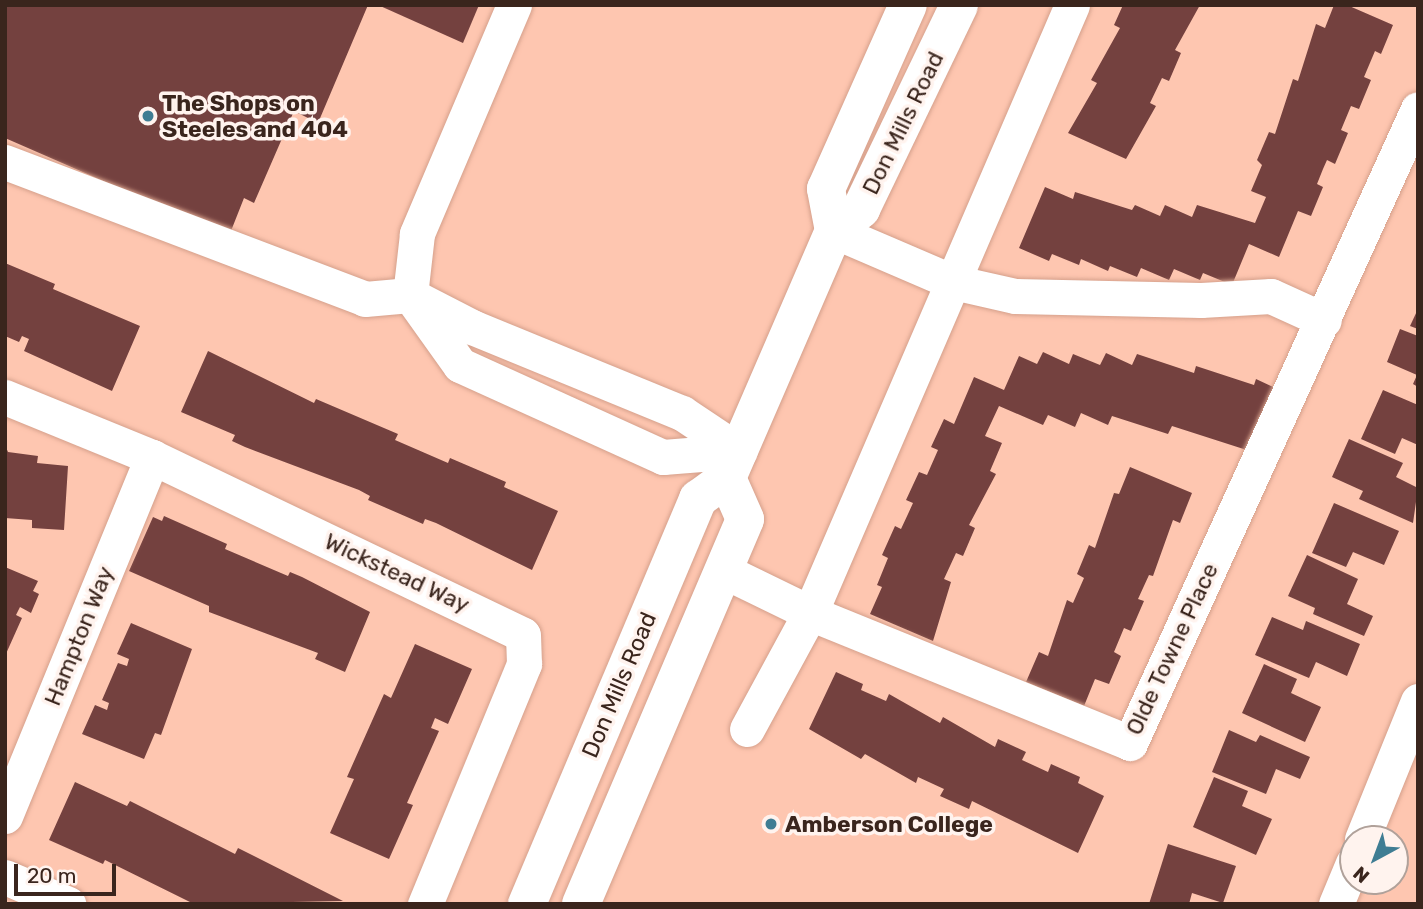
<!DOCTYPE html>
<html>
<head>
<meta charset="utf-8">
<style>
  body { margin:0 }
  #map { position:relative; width:1423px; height:909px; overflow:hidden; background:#fec6b0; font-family:Rubik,sans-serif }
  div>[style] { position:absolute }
  .building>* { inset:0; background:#74413f }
  .roads { filter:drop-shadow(0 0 2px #d5a08b) drop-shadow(0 0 2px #d5a08b) }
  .minor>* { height:35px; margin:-17.5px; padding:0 17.5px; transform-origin:17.5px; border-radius:17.5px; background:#fff }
  .major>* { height:38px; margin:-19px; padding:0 19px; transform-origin:19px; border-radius:19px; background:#fff }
  .dots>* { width:19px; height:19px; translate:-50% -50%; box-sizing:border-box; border:4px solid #fff3ee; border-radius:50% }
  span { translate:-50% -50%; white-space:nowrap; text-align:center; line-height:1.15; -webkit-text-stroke:7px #fff3ee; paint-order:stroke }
  .poi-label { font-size:23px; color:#3a251d; font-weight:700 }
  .left { translate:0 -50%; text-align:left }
  .street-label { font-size:23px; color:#3a251d }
  .frame { position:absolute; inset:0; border:7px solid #3a251d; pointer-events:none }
  .north { position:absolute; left:1339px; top:825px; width:70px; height:70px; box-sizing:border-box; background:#fff3ee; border:2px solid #b0a19a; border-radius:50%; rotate:221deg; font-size:19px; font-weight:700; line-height:28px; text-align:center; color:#3a251d }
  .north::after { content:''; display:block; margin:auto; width:24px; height:32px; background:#3f7d93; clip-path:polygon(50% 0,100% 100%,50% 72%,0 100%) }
  .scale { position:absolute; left:14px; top:864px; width:102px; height:32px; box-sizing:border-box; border:4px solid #3a251d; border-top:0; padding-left:9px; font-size:21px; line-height:24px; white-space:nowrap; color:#3a251d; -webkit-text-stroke:5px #fff3ee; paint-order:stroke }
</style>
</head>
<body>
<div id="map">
  <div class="building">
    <i style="clip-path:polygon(5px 5px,368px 5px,318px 123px,294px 111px,254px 203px,244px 198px,229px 236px,5px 138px)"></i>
    <i style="clip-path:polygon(378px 5px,479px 5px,463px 43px)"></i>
    <i style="clip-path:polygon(1123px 5px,1200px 5px,1175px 50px,1181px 53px,1169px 81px,1162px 78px,1150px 103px,1156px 106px,1126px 159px,1068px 133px,1097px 83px,1091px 80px,1120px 28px,1114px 25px)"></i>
    <i style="clip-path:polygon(1334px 5px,1347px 5px,1393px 25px,1381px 54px,1375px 51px,1364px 77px,1371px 80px,1359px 109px,1351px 106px,1341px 130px,1348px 133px,1335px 164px,1327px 160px,1323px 169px,1317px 184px,1323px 187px,1311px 216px,1298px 211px,1279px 257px,1249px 244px,1232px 285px,1203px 273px,1200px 280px,1174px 269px,1169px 280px,1141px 268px,1137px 277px,1110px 266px,1108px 271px,1081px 259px,1079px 265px,1052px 254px,1049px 261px,1019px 248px,1045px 187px,1073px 199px,1075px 192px,1132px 210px,1135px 205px,1160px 216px,1165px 205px,1192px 217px,1197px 205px,1255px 223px,1266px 197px,1251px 191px,1262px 165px,1257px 160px,1269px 132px,1275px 134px,1293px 79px,1298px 81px,1316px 24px,1325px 28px)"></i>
    <i style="clip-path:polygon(5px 263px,55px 284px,53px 289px,140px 326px,112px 391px,24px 351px,29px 339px,22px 336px,19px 342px,5px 336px)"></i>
    <i style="clip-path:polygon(1418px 309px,1418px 329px,1410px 326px)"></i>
    <i style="clip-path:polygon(1400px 329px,1418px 336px,1418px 387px,1413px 384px,1417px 375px,1387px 362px)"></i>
    <i style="clip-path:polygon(208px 351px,314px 403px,316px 399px,398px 434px,395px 440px,448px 463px,450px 458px,506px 482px,504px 487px,558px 511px,532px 570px,436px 523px,425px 519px,423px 524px,368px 500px,370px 496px,359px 490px,245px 447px,232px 441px,235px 435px,181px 412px)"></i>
    <i style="clip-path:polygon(1043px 352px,1069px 364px,1073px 354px,1100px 365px,1106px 353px,1132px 365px,1137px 354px,1194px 373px,1196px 366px,1254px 385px,1256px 379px,1282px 391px,1256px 453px,1172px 426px,1168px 434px,1112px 416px,1108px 425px,1081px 413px,1075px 427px,1048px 415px,1043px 425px,999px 406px,985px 436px,1002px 443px,990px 471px,996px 474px,969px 525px,975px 528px,963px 556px,956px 553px,944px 579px,951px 582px,933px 641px,870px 614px,882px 587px,877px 585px,888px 558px,882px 555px,895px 526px,901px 529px,908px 514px,913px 503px,906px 500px,919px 472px,927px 475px,938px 450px,931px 447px,944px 419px,954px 424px,974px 377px,1004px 390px,1019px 356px,1037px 364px)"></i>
    <i style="clip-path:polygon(1383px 390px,1418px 405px,1418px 445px,1402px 438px,1395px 454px,1361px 439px)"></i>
    <i style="clip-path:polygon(1349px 439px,1403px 463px,1396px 477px,1418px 488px,1413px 523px,1359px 499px,1363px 491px,1332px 477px)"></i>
    <i style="clip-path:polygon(5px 445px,8px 452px,38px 456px,37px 463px,68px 466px,64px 530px,32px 528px,32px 520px,5px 518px)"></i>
    <i style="clip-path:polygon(1130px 467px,1192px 493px,1180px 523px,1173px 520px,1153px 576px,1149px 575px,1138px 599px,1144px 601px,1131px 631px,1124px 628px,1114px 652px,1121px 656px,1109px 684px,1095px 679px,1084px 706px,1026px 682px,1039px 652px,1048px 656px,1067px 600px,1073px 603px,1084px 578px,1077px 574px,1089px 545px,1095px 548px,1114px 493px,1119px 494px)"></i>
    <i style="clip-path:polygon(1334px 503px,1399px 531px,1384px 565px,1353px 552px,1346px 567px,1312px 553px)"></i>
    <i style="clip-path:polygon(164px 516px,227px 544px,225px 549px,288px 576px,290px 572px,302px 577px,370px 612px,345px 672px,315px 659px,318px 653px,209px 612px,209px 606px,129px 571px,153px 517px,162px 521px)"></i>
    <i style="clip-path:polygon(1307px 555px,1358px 579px,1347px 604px,1373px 616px,1364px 636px,1313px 614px,1315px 608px,1288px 596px)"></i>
    <i style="clip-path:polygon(5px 567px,38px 581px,33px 591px,39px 594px,31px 613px,20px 607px,16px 615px,22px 618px,5px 656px)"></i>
    <i style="clip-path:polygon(1272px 617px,1303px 630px,1306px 621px,1360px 644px,1347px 676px,1316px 662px,1309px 678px,1255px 655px)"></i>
    <i style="clip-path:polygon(131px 623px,192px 649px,161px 735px,155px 733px,144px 759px,82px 734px,95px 705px,107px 710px,109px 703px,102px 700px,118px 663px,127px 666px,129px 659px,117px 654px)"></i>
    <i style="clip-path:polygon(415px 644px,472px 669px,448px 724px,435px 718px,431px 728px,439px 731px,407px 803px,413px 805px,389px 859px,330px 833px,354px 779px,347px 777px,384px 694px,391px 698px)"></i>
    <i style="clip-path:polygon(1264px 664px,1297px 679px,1291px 693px,1321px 707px,1305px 742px,1242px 713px)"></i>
    <i style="clip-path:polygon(836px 672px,863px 684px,861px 690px,886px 701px,889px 694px,940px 723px,943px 717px,995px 747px,998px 739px,1026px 752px,1022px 760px,1048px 772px,1051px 764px,1080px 777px,1078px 783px,1104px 796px,1078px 853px,972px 801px,969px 809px,940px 796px,944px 789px,918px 777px,916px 783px,865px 754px,861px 759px,809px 729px)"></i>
    <i style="clip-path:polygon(1229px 730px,1256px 742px,1260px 735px,1310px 757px,1300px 779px,1276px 769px,1266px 794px,1212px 772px)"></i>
    <i style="clip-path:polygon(1214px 777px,1248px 791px,1242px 806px,1272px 819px,1256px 855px,1193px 827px)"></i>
    <i style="clip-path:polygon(75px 782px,127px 806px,130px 801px,235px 854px,238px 848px,343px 901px,194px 904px,105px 860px,103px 864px,49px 840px)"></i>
    <i style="clip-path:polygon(1168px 844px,1236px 866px,1223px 903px,1192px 893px,1189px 904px,1149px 904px)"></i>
  </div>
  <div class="roads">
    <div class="minor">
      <i style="left:514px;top:5px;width:249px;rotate:113deg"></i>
      <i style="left:417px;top:234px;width:61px;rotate:96.5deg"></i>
      <i style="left:410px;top:295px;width:86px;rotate:54.5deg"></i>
      <i style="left:460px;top:365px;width:223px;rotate:24.4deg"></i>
      <i style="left:663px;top:457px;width:76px;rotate:-4.5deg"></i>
      <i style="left:1072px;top:5px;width:662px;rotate:113.31deg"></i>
      <i style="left:810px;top:613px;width:345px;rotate:22.1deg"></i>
      <i style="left:1130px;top:743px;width:696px;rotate:-65.57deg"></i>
      <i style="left:5px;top:162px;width:385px;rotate:20.8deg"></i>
      <i style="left:365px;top:299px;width:45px;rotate:-5.1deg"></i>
      <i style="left:410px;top:295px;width:70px;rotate:27.3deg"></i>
      <i style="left:472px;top:327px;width:227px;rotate:22.3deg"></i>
      <i style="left:682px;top:413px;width:69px;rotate:33.7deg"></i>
      <i style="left:834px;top:231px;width:129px;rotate:23.2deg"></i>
      <i style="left:953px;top:282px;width:64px;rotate:12.7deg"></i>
      <i style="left:1015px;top:296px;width:186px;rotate:1.2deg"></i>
      <i style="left:1201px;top:300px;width:70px;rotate:-3.3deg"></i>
      <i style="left:1271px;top:296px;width:58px;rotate:24.4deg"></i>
      <i style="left:5px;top:397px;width:159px;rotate:22.2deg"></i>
      <i style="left:152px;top:457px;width:411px;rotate:25.6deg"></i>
      <i style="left:523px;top:635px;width:29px;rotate:88deg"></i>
      <i style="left:524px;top:664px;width:260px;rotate:112.4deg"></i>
      <i style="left:724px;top:571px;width:96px;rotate:26deg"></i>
      <i style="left:810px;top:613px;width:132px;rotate:118.5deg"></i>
      <i style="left:5px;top:816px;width:388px;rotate:-67.7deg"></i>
      <i style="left:1362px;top:839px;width:149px;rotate:-67.9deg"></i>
      <i style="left:5px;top:877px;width:69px;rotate:23.2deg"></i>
      <i style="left:1336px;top:904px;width:44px;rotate:-67.5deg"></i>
    </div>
    <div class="major">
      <i style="left:834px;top:231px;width:43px;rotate:-100.8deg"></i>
      <i style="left:826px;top:189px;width:201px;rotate:-66deg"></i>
      <i style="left:527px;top:904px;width:440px;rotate:-67.1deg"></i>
      <i style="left:698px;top:499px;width:36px;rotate:-36deg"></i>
      <i style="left:727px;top:478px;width:269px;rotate:-66.6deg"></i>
      <i style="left:834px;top:231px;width:35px;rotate:-39deg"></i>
      <i style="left:861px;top:209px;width:226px;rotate:-64.3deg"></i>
      <i style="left:581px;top:904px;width:418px;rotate:-66.9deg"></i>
      <i style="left:745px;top:519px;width:45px;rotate:-113.7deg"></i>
    </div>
  </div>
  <div class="dots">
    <i style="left:148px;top:116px;background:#3f7d93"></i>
    <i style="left:771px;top:824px;background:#3f7d93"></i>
  </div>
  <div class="poi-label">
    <span class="left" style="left:162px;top:116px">The Shops on<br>Steeles and 404</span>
    <span class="left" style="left:785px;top:824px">Amberson College</span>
  </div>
  <div class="street-label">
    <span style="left:903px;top:123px;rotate:-64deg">Don Mills Road</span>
    <span style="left:397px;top:573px;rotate:25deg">Wickstead Way</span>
    <span style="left:79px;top:636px;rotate:-68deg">Hampton Way</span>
    <span style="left:1172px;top:649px;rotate:-65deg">Olde Towne Place</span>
    <span style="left:619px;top:685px;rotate:-67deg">Don Mills Road</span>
  </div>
  <div class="frame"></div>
  <div class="north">N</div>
  <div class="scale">20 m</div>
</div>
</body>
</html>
